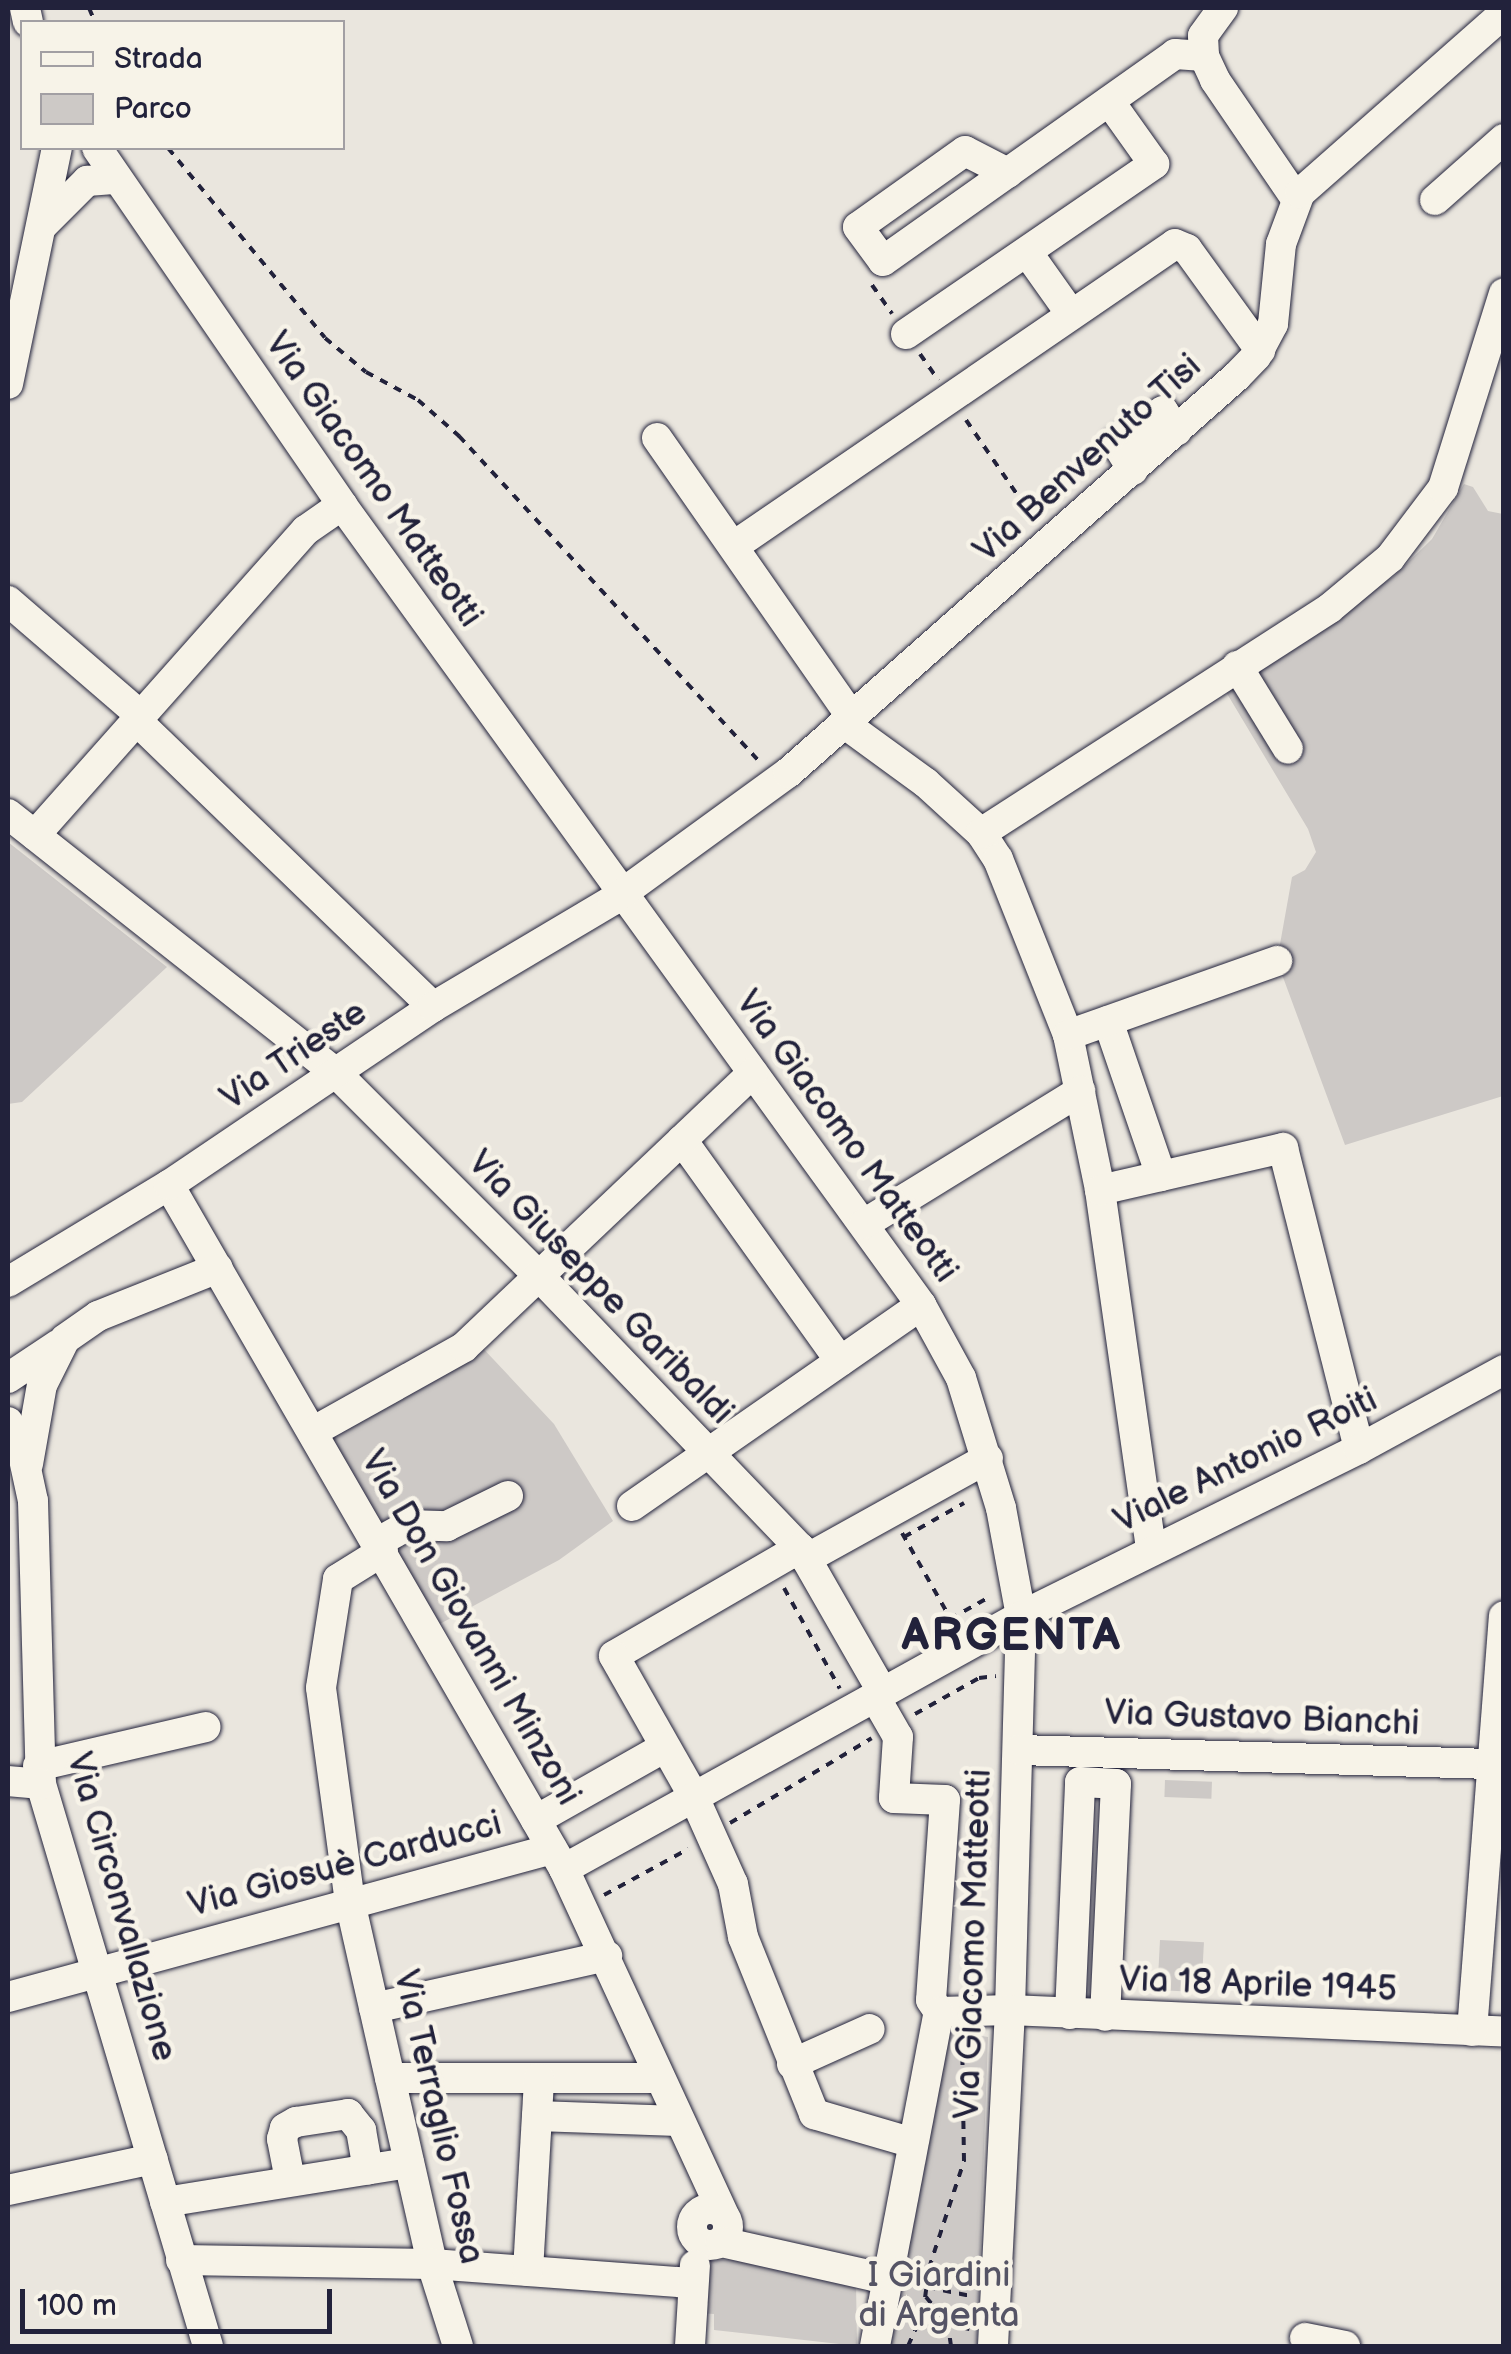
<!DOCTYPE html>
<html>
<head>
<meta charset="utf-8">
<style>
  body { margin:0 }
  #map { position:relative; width:1511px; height:2354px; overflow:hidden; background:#eae6de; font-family:"Balsamiq Sans",sans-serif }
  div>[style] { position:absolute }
  .green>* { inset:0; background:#cdc9c6; transform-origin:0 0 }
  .path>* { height:4px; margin-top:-2px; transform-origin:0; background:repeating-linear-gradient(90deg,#22223b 0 8px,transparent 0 16px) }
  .roads { filter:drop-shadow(0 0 2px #22223b) drop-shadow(0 0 2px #22223b) }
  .minor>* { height:30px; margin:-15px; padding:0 15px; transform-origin:15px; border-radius:15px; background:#f7f3e8 }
  .minor>.ring { margin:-15px; padding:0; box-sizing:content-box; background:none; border:30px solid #f7f3e8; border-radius:50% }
  span { translate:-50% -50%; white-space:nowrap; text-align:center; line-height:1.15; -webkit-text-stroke:9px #f7f3e8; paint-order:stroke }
  .street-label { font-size:35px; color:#22223b }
  .park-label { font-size:35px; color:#555465 }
  .district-label { font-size:45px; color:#22223b; font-weight:700; letter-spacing:2.5px }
  .frame { position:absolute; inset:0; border:10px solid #22223b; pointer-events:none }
  .legend { position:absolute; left:20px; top:20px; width:325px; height:130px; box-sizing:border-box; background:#f7f3e8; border:2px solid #a29fa3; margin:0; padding:12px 18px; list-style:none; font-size:30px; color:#22223b }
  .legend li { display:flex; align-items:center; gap:20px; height:50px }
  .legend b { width:50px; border:2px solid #a29fa3 }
  .scale { position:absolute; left:20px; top:2289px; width:312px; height:45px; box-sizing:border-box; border:5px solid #22223b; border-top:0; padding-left:12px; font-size:30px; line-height:35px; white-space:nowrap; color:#22223b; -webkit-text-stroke:8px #f7f3e8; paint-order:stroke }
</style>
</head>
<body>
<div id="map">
  <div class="green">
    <i style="clip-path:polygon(1464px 484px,1473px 487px,1488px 511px,1503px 514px,1503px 1096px,1345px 1145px,1277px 961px,1292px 877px,1305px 870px,1316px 852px,1308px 829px,1226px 692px,1393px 577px,1432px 539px)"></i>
    <i style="clip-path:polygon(8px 842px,167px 967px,22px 1102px,8px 1104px)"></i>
    <i style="clip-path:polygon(478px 1343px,554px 1424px,613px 1521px,559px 1560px,436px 1626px,328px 1435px)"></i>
    <i style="left:1165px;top:1780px;width:47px;height:17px;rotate:2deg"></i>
    <i style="left:1160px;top:1940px;width:44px;height:50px;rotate:3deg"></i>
    <i style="clip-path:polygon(952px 2031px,988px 2037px,977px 2346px,886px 2346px,947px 2032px)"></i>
    <i style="clip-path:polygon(734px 2259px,856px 2282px,857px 2346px,714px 2330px,714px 2314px,699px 2313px,705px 2273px,710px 2261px)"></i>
  </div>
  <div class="path">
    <i style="left:89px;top:8px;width:15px;rotate:67deg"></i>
    <i style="left:168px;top:148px;width:246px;rotate:50.4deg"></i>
    <i style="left:325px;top:338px;width:53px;rotate:39.7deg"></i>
    <i style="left:366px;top:372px;width:59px;rotate:28.3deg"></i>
    <i style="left:418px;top:400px;width:55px;rotate:41.3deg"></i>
    <i style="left:459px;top:436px;width:445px;rotate:47.3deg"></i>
    <i style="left:872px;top:285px;width:35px;rotate:55deg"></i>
    <i style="left:920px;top:354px;width:32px;rotate:55deg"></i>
    <i style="left:966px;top:420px;width:120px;rotate:55.5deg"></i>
    <i style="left:902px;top:1533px;width:106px;rotate:60.5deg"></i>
    <i style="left:904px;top:1537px;width:69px;rotate:-29.5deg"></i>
    <i style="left:784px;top:1588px;width:115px;rotate:61deg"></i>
    <i style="left:950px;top:1619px;width:41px;rotate:-29.1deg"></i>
    <i style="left:915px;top:1714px;width:73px;rotate:-29.4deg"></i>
    <i style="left:979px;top:1678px;width:17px;rotate:-7deg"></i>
    <i style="left:730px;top:1823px;width:165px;rotate:-30.9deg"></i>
    <i style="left:604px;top:1895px;width:96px;rotate:-28.7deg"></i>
    <i style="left:912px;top:2284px;width:60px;rotate:11.5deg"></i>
    <i style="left:926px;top:2297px;width:35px;rotate:51deg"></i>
    <i style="left:908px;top:2346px;width:36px;rotate:-66deg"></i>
    <i style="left:923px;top:2313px;width:45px;rotate:-82.4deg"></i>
    <i style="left:929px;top:2268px;width:113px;rotate:-71.9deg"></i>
    <i style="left:964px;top:2161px;width:124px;rotate:-90.9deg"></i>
    <i style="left:951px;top:2346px;width:22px;rotate:-98deg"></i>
    <i style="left:948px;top:2324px;width:22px;rotate:13deg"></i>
  </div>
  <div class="roads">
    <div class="minor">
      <i style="left:25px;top:8px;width:14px;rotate:78deg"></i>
      <i style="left:1223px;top:8px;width:34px;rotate:126deg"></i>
      <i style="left:1203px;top:36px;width:20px;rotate:87deg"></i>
      <i style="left:1204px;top:56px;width:26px;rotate:65deg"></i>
      <i style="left:1215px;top:80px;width:145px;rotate:55.7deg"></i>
      <i style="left:97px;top:148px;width:433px;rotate:55.5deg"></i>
      <i style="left:342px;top:505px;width:988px;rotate:54.1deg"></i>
      <i style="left:921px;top:1305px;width:83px;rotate:61.3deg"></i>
      <i style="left:961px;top:1378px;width:136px;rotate:72.9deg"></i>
      <i style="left:1001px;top:1508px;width:110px;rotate:79.5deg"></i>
      <i style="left:1021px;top:1616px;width:394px;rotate:91.6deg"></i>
      <i style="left:1010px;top:2010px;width:336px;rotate:92.9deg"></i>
      <i style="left:1008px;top:173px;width:48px;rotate:-152.9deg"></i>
      <i style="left:965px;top:151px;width:131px;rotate:144.6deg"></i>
      <i style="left:858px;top:227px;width:42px;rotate:53.7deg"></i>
      <i style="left:883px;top:261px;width:358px;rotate:-35.3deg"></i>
      <i style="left:1175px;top:54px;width:29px;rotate:4deg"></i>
      <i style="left:1435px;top:200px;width:92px;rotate:-41.5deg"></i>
      <i style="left:42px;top:226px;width:64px;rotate:-45deg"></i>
      <i style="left:87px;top:181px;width:30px;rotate:-4deg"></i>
      <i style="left:1027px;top:252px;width:76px;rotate:54.6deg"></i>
      <i style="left:906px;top:334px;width:301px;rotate:-34.4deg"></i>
      <i style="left:1154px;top:164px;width:77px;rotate:-125.5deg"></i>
      <i style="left:8px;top:384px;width:241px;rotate:-78.3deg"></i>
      <i style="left:657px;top:438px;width:341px;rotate:55.1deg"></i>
      <i style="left:1133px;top:470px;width:32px;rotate:-122deg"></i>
      <i style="left:1116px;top:443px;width:57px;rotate:-34.2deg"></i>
      <i style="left:1163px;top:411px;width:24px;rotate:55deg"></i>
      <i style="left:734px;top:546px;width:534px;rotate:-34.4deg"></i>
      <i style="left:1175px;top:244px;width:13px;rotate:23deg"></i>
      <i style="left:1187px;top:249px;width:125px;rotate:54.1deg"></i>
      <i style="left:8px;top:601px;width:174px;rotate:40.8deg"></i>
      <i style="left:1237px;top:666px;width:97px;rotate:58.4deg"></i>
      <i style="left:136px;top:720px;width:413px;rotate:44deg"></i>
      <i style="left:845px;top:724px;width:100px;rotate:36.1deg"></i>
      <i style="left:926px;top:783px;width:74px;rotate:42.3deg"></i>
      <i style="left:981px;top:833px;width:31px;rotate:57deg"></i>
      <i style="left:998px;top:859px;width:189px;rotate:68.3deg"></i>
      <i style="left:1068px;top:1035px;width:158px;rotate:78.3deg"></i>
      <i style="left:1100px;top:1190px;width:363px;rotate:81.9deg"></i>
      <i style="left:8px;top:814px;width:418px;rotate:38.3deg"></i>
      <i style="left:336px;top:1073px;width:287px;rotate:45deg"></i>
      <i style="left:539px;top:1276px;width:377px;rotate:46.2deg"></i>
      <i style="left:800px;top:1548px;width:167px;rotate:60.2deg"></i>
      <i style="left:981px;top:833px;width:415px;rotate:-32.8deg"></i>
      <i style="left:1330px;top:608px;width:78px;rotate:-39.8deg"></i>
      <i style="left:1390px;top:558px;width:88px;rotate:-52.9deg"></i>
      <i style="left:1443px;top:488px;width:204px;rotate:-72.6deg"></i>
      <i style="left:35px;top:835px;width:408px;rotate:-48.4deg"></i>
      <i style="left:306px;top:530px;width:44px;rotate:-34.8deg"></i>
      <i style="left:1108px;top:1021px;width:164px;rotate:71.1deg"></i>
      <i style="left:1068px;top:1035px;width:222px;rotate:-19.5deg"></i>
      <i style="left:682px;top:1140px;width:272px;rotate:54.4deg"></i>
      <i style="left:169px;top:1185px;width:790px;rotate:59.99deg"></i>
      <i style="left:564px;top:1869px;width:379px;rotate:65.2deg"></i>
      <i style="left:1100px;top:1190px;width:188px;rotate:-12.9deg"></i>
      <i style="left:1283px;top:1148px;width:310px;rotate:75.8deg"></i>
      <i style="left:864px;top:1224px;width:254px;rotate:-31.6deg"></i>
      <i style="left:8px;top:1282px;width:188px;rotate:-31.1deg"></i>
      <i style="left:169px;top:1185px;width:318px;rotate:-34deg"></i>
      <i style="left:433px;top:1007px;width:209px;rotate:-30.7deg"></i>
      <i style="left:613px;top:900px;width:216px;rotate:-36deg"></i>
      <i style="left:788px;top:773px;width:599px;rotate:-41.48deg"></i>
      <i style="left:1237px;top:376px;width:28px;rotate:-46deg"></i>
      <i style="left:1256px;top:356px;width:36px;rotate:-62deg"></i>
      <i style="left:1273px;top:324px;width:80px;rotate:-84.3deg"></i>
      <i style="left:1281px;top:244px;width:54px;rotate:-69.6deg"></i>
      <i style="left:1300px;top:193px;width:272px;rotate:-41.4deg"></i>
      <i style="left:8px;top:1378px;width:61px;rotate:-33.7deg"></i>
      <i style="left:8px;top:1422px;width:31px;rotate:63deg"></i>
      <i style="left:22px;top:1450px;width:52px;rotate:77.8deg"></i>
      <i style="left:33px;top:1501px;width:283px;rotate:88.4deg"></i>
      <i style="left:41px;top:1784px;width:586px;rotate:73.45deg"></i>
      <i style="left:314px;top:1431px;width:172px;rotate:-29.2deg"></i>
      <i style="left:464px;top:1347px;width:398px;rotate:-43.5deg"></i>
      <i style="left:28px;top:1464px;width:80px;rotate:-80deg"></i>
      <i style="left:42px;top:1385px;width:51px;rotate:-63.4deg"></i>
      <i style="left:65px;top:1339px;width:40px;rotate:-34.9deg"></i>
      <i style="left:98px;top:1316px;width:129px;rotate:-21.8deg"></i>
      <i style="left:632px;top:1506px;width:352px;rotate:-34.8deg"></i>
      <i style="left:378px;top:1542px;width:35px;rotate:-29deg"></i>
      <i style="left:409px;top:1525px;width:38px;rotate:2deg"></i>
      <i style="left:447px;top:1526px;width:68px;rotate:-26.2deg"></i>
      <i style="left:800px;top:1548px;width:215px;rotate:149.9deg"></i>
      <i style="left:614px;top:1656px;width:162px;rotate:60.4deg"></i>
      <i style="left:694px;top:1797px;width:95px;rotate:65.9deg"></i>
      <i style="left:733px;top:1884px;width:54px;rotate:79.3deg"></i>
      <i style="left:743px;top:1937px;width:191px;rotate:68.1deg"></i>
      <i style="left:814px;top:2114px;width:103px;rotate:16.3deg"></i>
      <i style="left:383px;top:1551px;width:53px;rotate:148.1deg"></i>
      <i style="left:338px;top:1579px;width:110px;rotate:98.9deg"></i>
      <i style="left:321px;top:1688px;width:216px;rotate:82.3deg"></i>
      <i style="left:350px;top:1902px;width:371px;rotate:77.2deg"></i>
      <i style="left:432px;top:2264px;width:86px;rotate:72.4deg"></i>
      <i style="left:806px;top:1559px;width:208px;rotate:-29deg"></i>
      <i style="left:875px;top:1697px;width:46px;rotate:60.1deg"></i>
      <i style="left:898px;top:1737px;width:61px;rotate:93.8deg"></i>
      <i style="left:894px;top:1798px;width:51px;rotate:2.2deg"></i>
      <i style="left:945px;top:1800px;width:200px;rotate:94deg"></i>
      <i style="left:931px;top:2000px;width:14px;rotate:56deg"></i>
      <i style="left:1019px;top:1750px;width:485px;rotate:1.7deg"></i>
      <i style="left:38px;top:1766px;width:172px;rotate:-13.1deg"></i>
      <i style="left:8px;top:1781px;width:33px;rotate:5deg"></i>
      <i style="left:536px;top:1820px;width:148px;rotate:-29.5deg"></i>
      <i style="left:564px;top:1869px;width:522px;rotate:-28.97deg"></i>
      <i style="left:1021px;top:1616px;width:377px;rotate:-26.3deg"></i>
      <i style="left:1359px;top:1449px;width:165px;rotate:-28.6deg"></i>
      <i style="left:8px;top:1997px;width:564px;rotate:-15.22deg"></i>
      <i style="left:374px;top:2008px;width:239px;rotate:-12.6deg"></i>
      <i style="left:939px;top:2012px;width:71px;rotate:-1.6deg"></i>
      <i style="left:1010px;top:2010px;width:494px;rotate:2.5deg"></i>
      <i style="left:1070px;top:2014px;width:232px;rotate:-87.5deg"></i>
      <i style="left:1080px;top:1782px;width:36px;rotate:3deg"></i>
      <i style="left:1116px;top:1784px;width:232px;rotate:92.7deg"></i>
      <i style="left:1472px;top:2031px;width:416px;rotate:-85.6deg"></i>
      <i style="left:792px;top:2064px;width:85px;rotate:-24.2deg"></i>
      <i style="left:390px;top:2078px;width:270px"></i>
      <i style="left:537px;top:2116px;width:141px;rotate:2deg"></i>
      <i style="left:290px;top:2180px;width:42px;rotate:-101deg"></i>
      <i style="left:282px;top:2139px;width:11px;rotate:-75deg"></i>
      <i style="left:285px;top:2128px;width:13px;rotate:-29deg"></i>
      <i style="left:296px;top:2122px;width:53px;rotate:-8.7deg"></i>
      <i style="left:348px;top:2114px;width:21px;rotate:51deg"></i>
      <i style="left:361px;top:2130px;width:40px;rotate:80deg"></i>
      <i style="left:8px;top:2190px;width:148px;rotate:-12.1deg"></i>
      <i style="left:165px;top:2202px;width:247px;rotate:-9.1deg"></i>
      <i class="ring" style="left:692px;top:2209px;width:6px;height:6px"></i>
      <i style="left:721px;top:2242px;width:170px;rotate:12.6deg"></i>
      <i style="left:181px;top:2260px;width:251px;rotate:0.9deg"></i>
      <i style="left:432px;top:2264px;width:260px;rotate:4.2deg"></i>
      <i style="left:528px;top:2271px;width:193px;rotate:-86.7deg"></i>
      <i style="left:1305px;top:2338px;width:41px;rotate:11.3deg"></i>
      <i style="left:690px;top:2346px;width:81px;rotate:-86.5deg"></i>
      <i style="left:875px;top:2346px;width:340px;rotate:-79.2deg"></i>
    </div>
  </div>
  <div class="street-label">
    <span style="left:1088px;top:459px;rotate:-42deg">Via Benvenuto Tisi</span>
    <span style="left:373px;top:480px;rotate:55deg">Via Giacomo Matteotti</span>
    <span style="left:294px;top:1056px;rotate:-34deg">Via Trieste</span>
    <span style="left:846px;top:1137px;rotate:54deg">Via Giacomo Matteotti</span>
    <span style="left:600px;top:1288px;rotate:46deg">Via Giuseppe Garibaldi</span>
    <span style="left:1246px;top:1461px;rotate:-26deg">Viale Antonio Roiti</span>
    <span style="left:470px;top:1628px;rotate:60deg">Via Don Giovanni Minzoni</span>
    <span style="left:1262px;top:1719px;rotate:2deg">Via Gustavo Bianchi</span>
    <span style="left:345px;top:1865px;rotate:-15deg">Via Giosuè Carducci</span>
    <span style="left:121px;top:1907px;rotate:74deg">Via Circonvallazione</span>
    <span style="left:974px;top:1944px;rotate:-88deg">Via Giacomo Matteotti</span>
    <span style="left:1258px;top:1985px;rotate:2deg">Via 18 Aprile 1945</span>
    <span style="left:438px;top:2117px;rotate:77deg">Via Terraglio Fossa</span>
  </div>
  <div class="park-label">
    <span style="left:939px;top:2296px">I Giardini<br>di Argenta</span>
  </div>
  <div class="district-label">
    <span style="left:1012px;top:1637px">ARGENTA</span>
  </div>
  <div class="frame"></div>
  <ul class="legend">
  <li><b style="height:12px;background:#f7f3e8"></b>Strada</li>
  <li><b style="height:28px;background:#cdc9c6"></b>Parco</li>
  </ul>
  <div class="scale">100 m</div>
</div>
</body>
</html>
